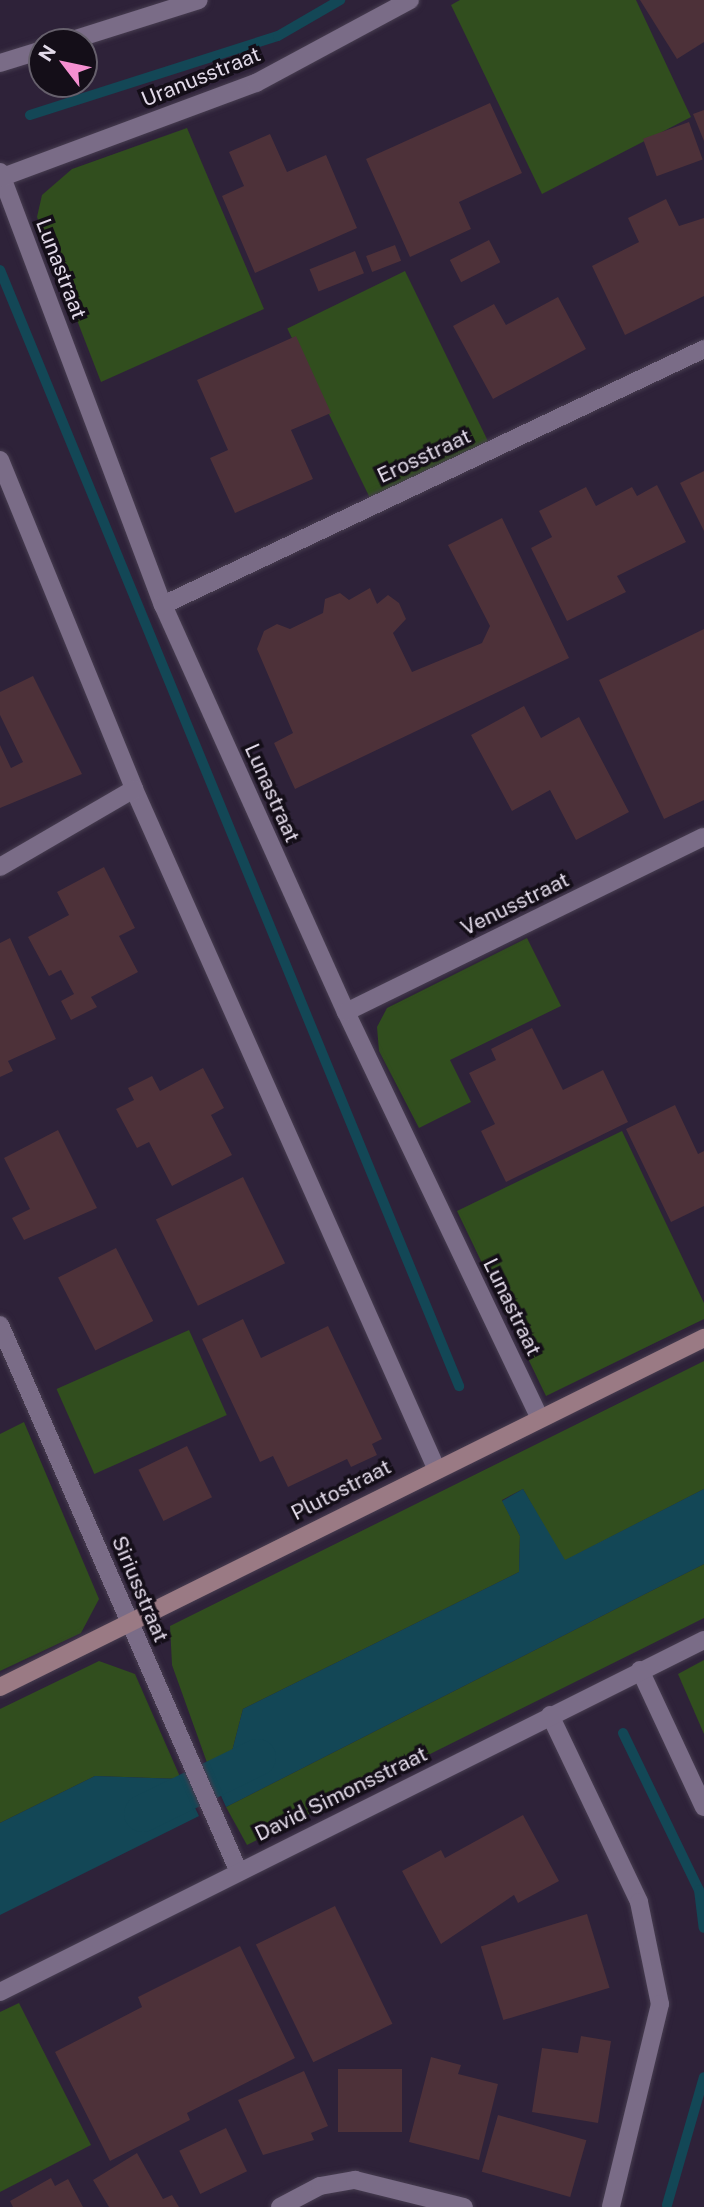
<!DOCTYPE html>
<html>
<head>
<meta charset="utf-8">
<style>
  body { margin:0 }
  #map { position:relative; width:704px; height:2207px; overflow:hidden; background:#2e2239; font-family:"Public Sans",sans-serif }
  div>[style] { position:absolute }
  .green>* { inset:0; background:#314e1e; transform-origin:0 0 }
  .water>* { inset:0; background:#134756 }
  .stream>* { height:10px; margin:-5px; padding:0 5px; transform-origin:5px; border-radius:5px; background:#134756 }
  .canal>* { height:37px; margin:-18.5px; padding:0 18.5px; transform-origin:18.5px; border-radius:18.5px; background:#134756 }
  .building>* { inset:0; background:#4d3139; transform-origin:0 0 }
  .roads { filter:drop-shadow(0 0 2px #473d50) drop-shadow(0 0 2px #473d50) }
  .street>* { height:18px; margin:-9px; padding:0 9px; transform-origin:9px; border-radius:9px; background:#7a6c87 }
  .secondary>* { height:18px; margin:-9px; padding:0 9px; transform-origin:9px; border-radius:9px; background:#9a7a84 }
  span { translate:-50% -50%; white-space:nowrap; text-align:center; line-height:1.15; -webkit-text-stroke:7px #140e18; paint-order:stroke }
  .street-label { font-size:21px; color:#e2dae9 }
  .north { position:absolute; left:28px; top:28px; width:70px; height:70px; box-sizing:border-box; background:#140e18; border:2px solid #66606c; border-radius:50%; rotate:302deg; font-size:19px; font-weight:700; line-height:28px; text-align:center; color:#e2dae9 }
  .north::after { content:''; display:block; margin:auto; width:24px; height:32px; background:#f590d1; clip-path:polygon(50% 0,100% 100%,50% 72%,0 100%) }
</style>
</head>
<body>
<div id="map">
  <div class="green">
    <i style="clip-path:polygon(460px 0,636px 0,691px 117px,542px 194px,451px 5px)"></i>
    <i style="clip-path:polygon(187px 128px,264px 309px,101px 382px,37px 217px,42px 195px,72px 169px)"></i>
    <i style="left:405px;top:271px;width:200px;height:131px;rotate:64deg"></i>
    <i style="clip-path:polygon(527px 938px,561px 1006px,450px 1060px,471px 1102px,419px 1128px,379px 1051px,377px 1027px,387px 1008px)"></i>
    <i style="clip-path:polygon(622px 1131px,704px 1303px,704px 1319px,546px 1396px,457px 1211px)"></i>
    <i style="left:189px;top:1330px;width:93px;height:145px;rotate:66deg"></i>
    <i style="clip-path:polygon(704px 1361px,704px 1489px,564px 1561px,523px 1489px,502px 1500px,520px 1536px,519px 1572px,243px 1709px,230px 1759px,210px 1771px,172px 1665px,170px 1626px)"></i>
    <i style="clip-path:polygon(24px 1422px,99px 1599px,81px 1633px,0 1671px,0 1434px)"></i>
    <i style="clip-path:polygon(704px 1564px,704px 1618px,247px 1845px,226px 1807px)"></i>
    <i style="clip-path:polygon(704px 1660px,704px 1734px,678px 1674px)"></i>
    <i style="clip-path:polygon(99px 1661px,135px 1674px,181px 1779px,95px 1776px,0 1823px,0 1709px)"></i>
    <i style="clip-path:polygon(19px 2003px,91px 2145px,0 2192px,0 2012px)"></i>
  </div>
  <div class="water">
    <i style="clip-path:polygon(523px 1489px,565px 1560px,704px 1489px,704px 1564px,226px 1807px,210px 1771px,230px 1759px,243px 1709px,519px 1572px,520px 1536px,502px 1501px)"></i>
    <i style="clip-path:polygon(95px 1776px,181px 1779px,199px 1816px,0 1915px,0 1823px)"></i>
  </div>
  <div class="stream">
    <i style="left:30px;top:115px;width:260px;rotate:-17.7deg"></i>
    <i style="left:278px;top:36px;width:72px;rotate:-30.1deg"></i>
    <i style="left:0;top:270px;width:1207px;rotate:67.64deg"></i>
    <i style="left:623px;top:1733px;width:174px;rotate:64.2deg"></i>
    <i style="left:699px;top:1890px;width:38px;rotate:83deg"></i>
    <i style="left:667px;top:2205px;width:133px;rotate:-73.9deg"></i>
  </div>
  <div class="canal">
    <i style="left:142px;top:1813px;width:128px;rotate:-26deg"></i>
  </div>
  <div class="building">
    <i style="clip-path:polygon(640px 0,704px 0,704px 42px,677px 59px)"></i>
    <i style="clip-path:polygon(490px 103px,522px 173px,459px 202px,471px 229px,410px 257px,366px 159px)"></i>
    <i style="clip-path:polygon(704px 110px,704px 141px,693px 114px)"></i>
    <i style="left:689px;top:122px;width:40px;height:49px;rotate:70deg"></i>
    <i style="clip-path:polygon(270px 134px,287px 172px,326px 155px,357px 228px,255px 273px,222px 196px,244px 186px,229px 152px)"></i>
    <i style="clip-path:polygon(666px 199px,679px 226px,704px 218px,704px 296px,625px 335px,592px 266px,639px 242px,628px 218px)"></i>
    <i style="left:489px;top:240px;width:25px;height:44px;rotate:63deg"></i>
    <i style="left:395px;top:245px;width:17px;height:31px;rotate:69deg"></i>
    <i style="left:355px;top:251px;width:24px;height:49px;rotate:68deg"></i>
    <i style="clip-path:polygon(558px 297px,586px 349px,493px 399px,453px 326px,494px 304px,506px 325px)"></i>
    <i style="clip-path:polygon(296px 336px,331px 413px,291px 430px,313px 479px,235px 513px,210px 458px,228px 450px,197px 380px)"></i>
    <i style="clip-path:polygon(704px 471px,704px 531px,680px 483px)"></i>
    <i style="clip-path:polygon(657px 485px,686px 542px,617px 576px,626px 592px,567px 621px,531px 548px,552px 537px,539px 511px,586px 487px,596px 506px,632px 487px,637px 496px)"></i>
    <i style="clip-path:polygon(502px 518px,569px 658px,295px 789px,274px 743px,293px 733px,257px 649px,264px 631px,277px 624px,290px 629px,323px 613px,325px 599px,340px 593px,349px 600px,370px 588px,377px 604px,388px 595px,399px 603px,406px 619px,393px 633px,412px 672px,482px 643px,490px 626px,448px 545px)"></i>
    <i style="clip-path:polygon(704px 629px,704px 800px,664px 819px,599px 680px)"></i>
    <i style="clip-path:polygon(33px 676px,82px 774px,0 808px,0 745px,11px 768px,23px 762px,0 715px,0 692px)"></i>
    <i style="clip-path:polygon(524px 706px,541px 738px,579px 717px,629px 812px,576px 840px,550px 790px,512px 811px,471px 735px)"></i>
    <i style="clip-path:polygon(104px 867px,135px 928px,119px 936px,138px 972px,91px 997px,97px 1007px,71px 1020px,61px 1001px,74px 994px,61px 970px,49px 976px,28px 937px,69px 915px,57px 892px)"></i>
    <i style="clip-path:polygon(10px 938px,56px 1039px,8px 1061px,13px 1071px,0 1077px,0 943px)"></i>
    <i style="clip-path:polygon(532px 1028px,563px 1090px,603px 1070px,628px 1122px,506px 1182px,481px 1131px,495px 1124px,469px 1073px,496px 1060px,491px 1049px)"></i>
    <i style="clip-path:polygon(203px 1068px,224px 1108px,211px 1115px,232px 1155px,172px 1186px,149px 1142px,137px 1148px,116px 1109px,134px 1100px,128px 1088px,152px 1076px,160px 1091px)"></i>
    <i style="clip-path:polygon(675px 1105px,698px 1154px,704px 1151px,704px 1206px,671px 1222px,626px 1129px)"></i>
    <i style="clip-path:polygon(58px 1130px,97px 1208px,24px 1240px,12px 1218px,30px 1209px,4px 1158px)"></i>
    <i style="left:243px;top:1177px;width:96px;height:97px;rotate:64deg"></i>
    <i style="left:116px;top:1248px;width:82px;height:65px;rotate:63deg"></i>
    <i style="clip-path:polygon(243px 1319px,261px 1358px,328px 1326px,382px 1439px,372px 1444px,377px 1455px,351px 1467px,347px 1459px,288px 1487px,273px 1456px,260px 1462px,202px 1339px)"></i>
    <i style="left:187px;top:1446px;width:57px;height:54px;rotate:64deg"></i>
    <i style="clip-path:polygon(523px 1815px,559px 1881px,518px 1903px,514px 1895px,441px 1944px,402px 1871px,441px 1850px,445px 1858px)"></i>
    <i style="left:335px;top:1906px;width:131px;height:88px;rotate:64deg"></i>
    <i style="left:587px;top:1914px;width:77px;height:111px;rotate:73deg"></i>
    <i style="clip-path:polygon(240px 1946px,295px 2058px,187px 2113px,190px 2120px,110px 2161px,55px 2052px,142px 2007px,138px 1997px)"></i>
    <i style="clip-path:polygon(581px 2036px,611px 2041px,598px 2123px,532px 2112px,542px 2048px,578px 2053px)"></i>
    <i style="clip-path:polygon(431px 2057px,461px 2065px,458px 2074px,498px 2084px,479px 2160px,409px 2142px)"></i>
    <i style="left:338px;top:2069px;width:64px;height:63px"></i>
    <i style="clip-path:polygon(304px 2071px,328px 2126px,311px 2133px,314px 2140px,263px 2155px,238px 2100px)"></i>
    <i style="left:498px;top:2115px;width:92px;height:59px;rotate:16deg"></i>
    <i style="left:226px;top:2128px;width:48px;height:52px;rotate:64deg"></i>
    <i style="clip-path:polygon(137px 2153px,163px 2199px,172px 2195px,179px 2207px,109px 2207px,93px 2180px)"></i>
    <i style="clip-path:polygon(51px 2178px,55px 2186px,68px 2179px,83px 2207px,13px 2207px,10px 2201px)"></i>
  </div>
  <div class="roads">
    <div class="street">
      <i style="left:66px;top:42px;width:139px;rotate:-17.5deg"></i>
      <i style="left:0;top:63px;width:44px;rotate:-17.2deg"></i>
      <i style="left:0;top:172px;width:463px;rotate:69.4deg"></i>
      <i style="left:163px;top:605px;width:446px;rotate:65.8deg"></i>
      <i style="left:346px;top:1012px;width:450px;rotate:64.5deg"></i>
      <i style="left:0;top:178px;width:273px;rotate:-20.4deg"></i>
      <i style="left:256px;top:83px;width:175px;rotate:-28.3deg"></i>
      <i style="left:0;top:460px;width:355px;rotate:67.8deg"></i>
      <i style="left:134px;top:789px;width:743px;rotate:66.02deg"></i>
      <i style="left:163px;top:605px;width:599px;rotate:-25.32deg"></i>
      <i style="left:0;top:867px;width:155px;rotate:-30.2deg"></i>
      <i style="left:346px;top:1012px;width:398px;rotate:-26.1deg"></i>
      <i style="left:0;top:1325px;width:595px;rotate:66.41deg"></i>
      <i style="left:640px;top:1670px;width:151px;rotate:65deg"></i>
      <i style="left:550px;top:1715px;width:207px;rotate:64.5deg"></i>
      <i style="left:639px;top:1902px;width:104px;rotate:78.4deg"></i>
      <i style="left:660px;top:2004px;width:209px;rotate:103.6deg"></i>
      <i style="left:0;top:1992px;width:787px;rotate:-26.57deg"></i>
      <i style="left:280px;top:2207px;width:45px;rotate:-27.7deg"></i>
      <i style="left:320px;top:2186px;width:36px;rotate:-10deg"></i>
      <i style="left:355px;top:2180px;width:112px;rotate:13.9deg"></i>
    </div>
    <div class="secondary">
      <i style="left:0;top:1687px;width:786px;rotate:-26.37deg"></i>
    </div>
  </div>
  <div class="street-label">
    <span style="left:201px;top:77px;rotate:-22deg">Uranusstraat</span>
    <span style="left:61px;top:269px;rotate:69deg">Lunastraat</span>
    <span style="left:424px;top:456px;rotate:-25deg">Erosstraat</span>
    <span style="left:272px;top:793px;rotate:66deg">Lunastraat</span>
    <span style="left:515px;top:904px;rotate:-26deg">Venusstraat</span>
    <span style="left:512px;top:1307px;rotate:64deg">Lunastraat</span>
    <span style="left:341px;top:1490px;rotate:-27deg">Plutostraat</span>
    <span style="left:140px;top:1589px;rotate:67deg">Siriusstraat</span>
    <span style="left:341px;top:1794px;rotate:-26deg">David Simonsstraat</span>
  </div>
  <div class="north">N</div>
</div>
</body>
</html>
